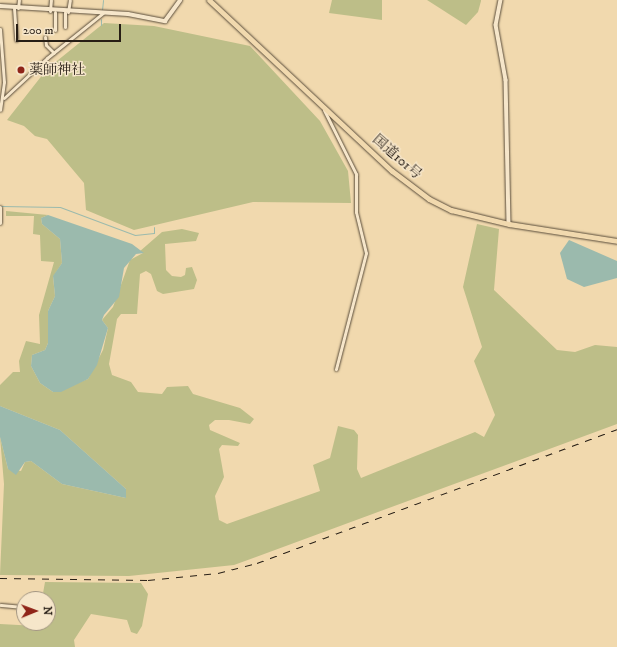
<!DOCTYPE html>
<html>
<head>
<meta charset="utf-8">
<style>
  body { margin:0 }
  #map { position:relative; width:617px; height:647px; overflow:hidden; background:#f1d9ae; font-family:"IM FELL DW Pica","Noto Serif JP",serif }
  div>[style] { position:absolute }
  .green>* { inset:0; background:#bdbe88 }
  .water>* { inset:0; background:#9bbaad }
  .stream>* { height:1px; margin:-0.5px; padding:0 0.5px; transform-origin:0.5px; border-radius:0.5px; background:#9bbaad }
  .roads { filter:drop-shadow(0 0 1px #5a4d3b) drop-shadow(0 0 1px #5a4d3b) }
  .minor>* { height:3px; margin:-1.5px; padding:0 1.5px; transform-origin:1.5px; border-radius:1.5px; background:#f6e6ca }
  .tertiary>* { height:3.5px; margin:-1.75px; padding:0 1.75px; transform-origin:1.75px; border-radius:1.75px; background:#f6e6ca }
  .secondary>* { height:4px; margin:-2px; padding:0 2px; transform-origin:2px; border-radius:2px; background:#f6e6ca }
  .trunk>* { height:5px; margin:-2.5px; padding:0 2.5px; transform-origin:2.5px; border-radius:2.5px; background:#f1d9ae }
  .rail>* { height:1px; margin-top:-0.5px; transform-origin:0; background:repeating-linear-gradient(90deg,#271e15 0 7px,transparent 0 14px) }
  .dots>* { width:11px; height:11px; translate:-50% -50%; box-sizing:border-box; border:2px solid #f6e6ca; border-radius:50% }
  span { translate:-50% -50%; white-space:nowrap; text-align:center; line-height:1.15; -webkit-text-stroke:3px #f6e6ca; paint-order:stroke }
  .poi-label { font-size:14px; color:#271e15 }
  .left { translate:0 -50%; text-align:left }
  .street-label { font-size:14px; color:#271e15 }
  .north { position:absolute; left:16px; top:591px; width:40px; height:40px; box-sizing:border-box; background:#f6e6ca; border:1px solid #a39682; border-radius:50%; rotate:89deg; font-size:11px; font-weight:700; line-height:16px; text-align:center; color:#271e15 }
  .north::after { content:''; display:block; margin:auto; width:14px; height:18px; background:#8f2418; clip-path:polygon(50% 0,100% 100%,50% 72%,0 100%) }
  .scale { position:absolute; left:16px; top:24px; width:105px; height:18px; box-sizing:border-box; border:2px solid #271e15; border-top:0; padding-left:5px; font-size:12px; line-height:14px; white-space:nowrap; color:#271e15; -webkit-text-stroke:3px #f6e6ca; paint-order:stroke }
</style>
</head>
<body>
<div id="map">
  <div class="green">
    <i style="clip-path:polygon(332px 0,382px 0,382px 20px,329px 13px)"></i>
    <i style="clip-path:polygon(427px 0,481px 0,481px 1px,478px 12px,466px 25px)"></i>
    <i style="clip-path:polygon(104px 23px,154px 26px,250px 46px,320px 121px,348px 171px,351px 203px,253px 202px,134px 230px,86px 210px,84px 183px,47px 139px,35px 136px,24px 126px,7px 120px,47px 69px)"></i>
    <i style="clip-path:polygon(6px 211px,48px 215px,41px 218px,42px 224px,60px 239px,62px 263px,53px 277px,55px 296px,48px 311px,48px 343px,45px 350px,32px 355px,31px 366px,40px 383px,53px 392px,88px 379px,103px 350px,108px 328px,102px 320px,113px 307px,130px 260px,143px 253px,139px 252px,162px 232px,182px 229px,199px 233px,196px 241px,165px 244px,166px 270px,172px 276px,181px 277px,185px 275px,186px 268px,192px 267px,197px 280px,194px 289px,163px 294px,157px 291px,151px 274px,146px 271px,140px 274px,137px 314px,121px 314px,117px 319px,109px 364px,112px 375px,131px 382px,138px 392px,162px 394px,167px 387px,188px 386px,193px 394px,240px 408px,254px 419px,250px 424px,229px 420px,215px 420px,209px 425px,210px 430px,240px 443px,238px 446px,222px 445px,219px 449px,224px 477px,215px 496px,219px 520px,227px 524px,320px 491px,313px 465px,330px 458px,338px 426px,354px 430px,358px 435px,357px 469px,361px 478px,475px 432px,484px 437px,495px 415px,474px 361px,482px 347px,463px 287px,477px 224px,499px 229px,494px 290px,557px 350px,575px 352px,595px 345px,617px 347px,617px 424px,234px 565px,129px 576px,0 575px,4px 484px,0 437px,8px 469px,21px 471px,25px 462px,31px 461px,62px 484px,126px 498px,126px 489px,60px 430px,0 406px,0 385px,13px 372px,20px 372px,19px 361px,26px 341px,40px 344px,39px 315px,54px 262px,41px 261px,40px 235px,33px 234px,34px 216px,6px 216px)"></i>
    <i style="clip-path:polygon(45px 582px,141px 583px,148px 594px,142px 626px,137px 634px,131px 632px,127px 620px,91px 614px,74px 640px,75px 647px,0 647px,0 624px,37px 626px,48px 623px,48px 599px,42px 599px)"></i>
  </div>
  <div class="water">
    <i style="clip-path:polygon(48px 215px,132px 244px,144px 253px,136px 254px,124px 268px,119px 297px,104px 315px,102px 320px,108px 328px,97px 365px,88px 379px,61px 392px,53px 392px,40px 383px,31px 366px,32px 355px,45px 350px,48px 343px,48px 311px,55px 296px,53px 276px,62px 263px,60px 239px,42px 224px,41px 218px)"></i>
    <i style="clip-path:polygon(569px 240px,617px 261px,617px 278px,584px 287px,567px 279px,560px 253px)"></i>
    <i style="clip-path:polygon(0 406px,60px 430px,126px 489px,126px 498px,62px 484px,31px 461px,25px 462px,16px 475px,8px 469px,0 437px)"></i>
  </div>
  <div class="stream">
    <i style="left:102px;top:10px;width:10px;rotate:-84deg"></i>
    <i style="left:101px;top:19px;width:6px;rotate:90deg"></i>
    <i style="left:1px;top:206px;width:59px;rotate:1deg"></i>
    <i style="left:60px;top:207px;width:80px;rotate:20.5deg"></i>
    <i style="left:135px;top:235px;width:19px;rotate:-6deg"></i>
    <i style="left:154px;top:233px;width:6px;rotate:-90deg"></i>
  </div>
  <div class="roads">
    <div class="minor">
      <i style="left:14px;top:8px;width:32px;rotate:86deg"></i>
      <i style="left:18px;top:8px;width:8px;rotate:-83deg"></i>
      <i style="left:50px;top:11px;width:11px;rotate:-85deg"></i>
      <i style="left:55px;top:12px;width:18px;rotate:90deg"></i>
      <i style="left:68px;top:12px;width:12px;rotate:-81deg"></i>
      <i style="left:65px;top:27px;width:15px;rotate:-90deg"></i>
      <i style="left:0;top:29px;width:53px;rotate:85.7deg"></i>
      <i style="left:4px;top:82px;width:28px;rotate:98deg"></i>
      <i style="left:45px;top:37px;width:8px;rotate:83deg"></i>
      <i style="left:46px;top:45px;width:11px;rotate:45deg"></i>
      <i style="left:4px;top:98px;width:59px;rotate:-42.9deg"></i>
      <i style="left:47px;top:58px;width:72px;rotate:-38.8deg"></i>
      <i style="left:324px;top:110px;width:72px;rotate:63.4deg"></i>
      <i style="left:356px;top:174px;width:38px;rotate:90deg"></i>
      <i style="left:356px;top:212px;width:42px;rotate:76.3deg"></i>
      <i style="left:366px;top:253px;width:120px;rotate:104.5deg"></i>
      <i style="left:0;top:207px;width:16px;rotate:90deg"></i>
      <i style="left:0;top:605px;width:24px;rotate:5deg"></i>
    </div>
    <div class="tertiary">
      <i style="left:501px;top:0;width:25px;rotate:101deg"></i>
      <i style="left:496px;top:25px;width:56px;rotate:79.7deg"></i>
      <i style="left:506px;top:80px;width:144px;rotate:88.8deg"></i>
    </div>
    <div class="secondary">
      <i style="left:0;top:6px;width:128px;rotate:3.6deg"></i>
      <i style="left:128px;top:14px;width:38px;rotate:11deg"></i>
      <i style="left:165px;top:21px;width:26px;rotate:-54deg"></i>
    </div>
    <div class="trunk">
      <i style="left:209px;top:0;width:250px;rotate:43.1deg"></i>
      <i style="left:392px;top:171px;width:46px;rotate:37.1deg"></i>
      <i style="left:429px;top:199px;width:25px;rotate:27deg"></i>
      <i style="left:451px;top:210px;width:60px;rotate:13.6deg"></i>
      <i style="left:509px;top:224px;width:109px;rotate:8.9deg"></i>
    </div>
  </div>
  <div class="rail">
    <i style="left:0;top:578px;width:148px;rotate:0.8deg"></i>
    <i style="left:148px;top:580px;width:70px;rotate:-5.7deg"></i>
    <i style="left:218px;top:573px;width:40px;rotate:-14.4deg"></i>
    <i style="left:257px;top:563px;width:384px;rotate:-20.4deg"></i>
  </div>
  <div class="dots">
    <i style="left:21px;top:70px;background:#8f2418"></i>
  </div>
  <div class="poi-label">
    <span class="left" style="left:29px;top:70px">薬師神社</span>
  </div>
  <div class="street-label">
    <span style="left:397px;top:157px;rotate:41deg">国道101号</span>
  </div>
  <div class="north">N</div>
  <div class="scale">200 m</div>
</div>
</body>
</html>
